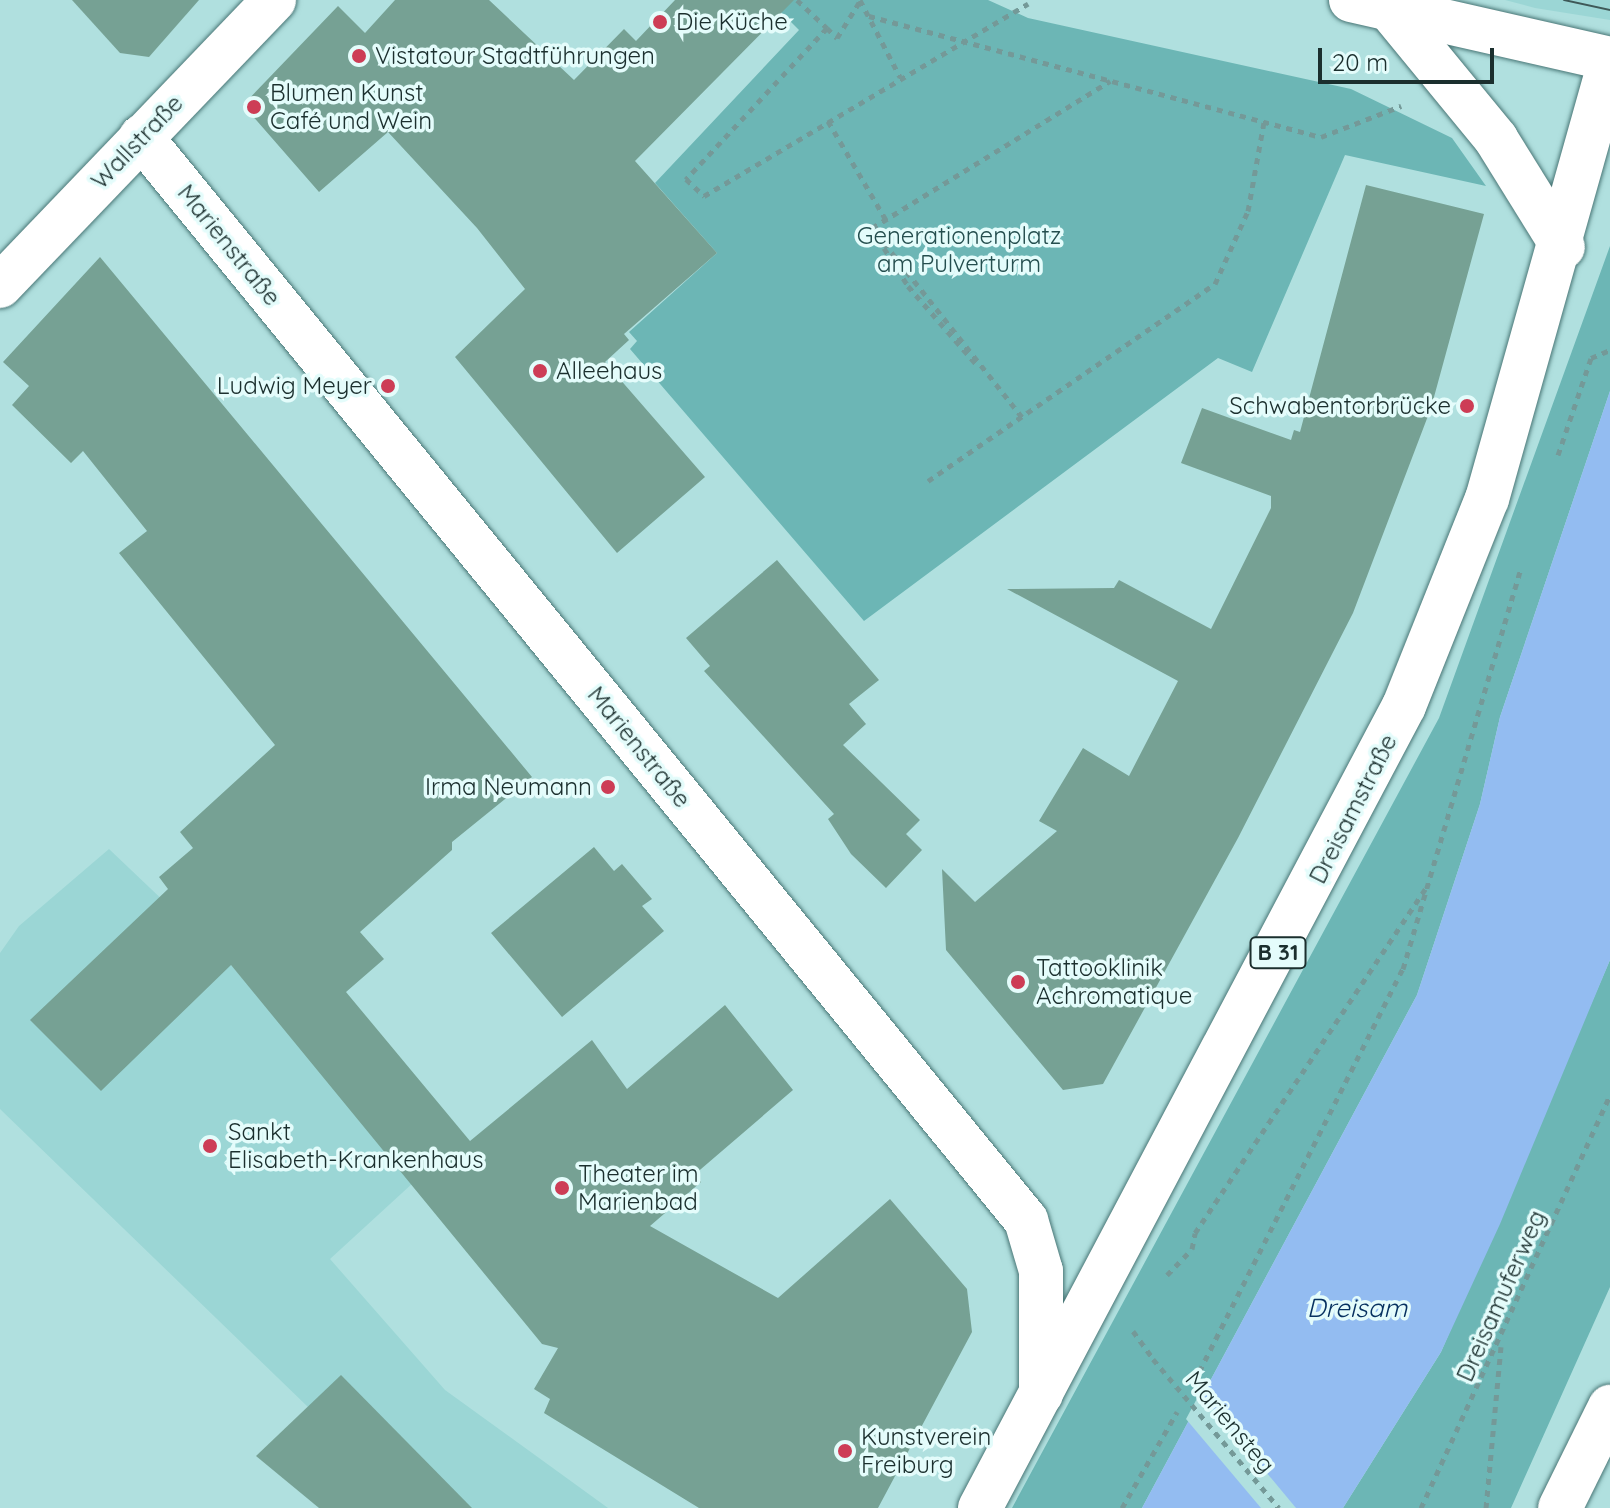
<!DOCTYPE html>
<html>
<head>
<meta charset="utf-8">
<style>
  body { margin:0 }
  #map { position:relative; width:1610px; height:1508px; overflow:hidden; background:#b0e0df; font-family:Quicksand,sans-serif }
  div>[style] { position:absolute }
  .built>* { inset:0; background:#9bd6d5 }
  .green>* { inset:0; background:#6cb6b5 }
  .water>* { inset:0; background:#93bcf1 }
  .pier>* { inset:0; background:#b0e0df }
  .building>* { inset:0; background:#76a194 }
  .path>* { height:5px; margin-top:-2.5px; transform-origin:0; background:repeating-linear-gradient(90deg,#749998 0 6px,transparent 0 12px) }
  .roads { filter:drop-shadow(0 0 2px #497676) drop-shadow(0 0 2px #497676) }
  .minor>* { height:44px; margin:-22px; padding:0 22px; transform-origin:22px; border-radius:22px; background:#fff }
  .major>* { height:44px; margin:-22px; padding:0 22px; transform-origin:22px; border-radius:22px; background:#fff }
  .tram>* { height:2px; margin:-1px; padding:0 1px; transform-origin:1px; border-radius:1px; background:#3e5958 }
  .path-bridge>* { height:5px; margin-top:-2.5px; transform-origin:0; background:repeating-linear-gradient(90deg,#749998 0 6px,transparent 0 12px) }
  .dots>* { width:22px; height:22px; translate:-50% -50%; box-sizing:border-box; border:4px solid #e4fcfb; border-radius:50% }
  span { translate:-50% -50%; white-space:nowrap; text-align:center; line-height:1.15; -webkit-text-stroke:7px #e4fcfb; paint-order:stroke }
  .shield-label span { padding:2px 6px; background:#e4fcfb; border:2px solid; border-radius:6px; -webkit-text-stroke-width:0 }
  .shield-label { font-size:22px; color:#1b2f2e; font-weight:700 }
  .poi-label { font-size:24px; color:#1b2f2e }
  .left { translate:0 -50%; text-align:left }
  .right { translate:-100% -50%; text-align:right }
  .street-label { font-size:24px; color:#1b2f2e }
  .park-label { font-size:24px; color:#244e4e }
  .water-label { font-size:26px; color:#073160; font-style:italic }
  .scale { position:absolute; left:1318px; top:48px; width:176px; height:36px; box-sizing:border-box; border:4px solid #1b2f2e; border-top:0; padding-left:10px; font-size:24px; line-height:28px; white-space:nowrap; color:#1b2f2e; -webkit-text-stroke:6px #e4fcfb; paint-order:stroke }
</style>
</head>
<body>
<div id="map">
  <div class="built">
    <i style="clip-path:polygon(1505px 0,1610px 0,1610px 20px,1535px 8px)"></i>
    <i style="clip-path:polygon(109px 849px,231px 965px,414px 1182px,330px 1259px,445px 1390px,608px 1508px,319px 1508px,308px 1407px,0 1109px,0 953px,19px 926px)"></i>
  </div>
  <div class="green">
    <i style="clip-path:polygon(769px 0,988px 0,1028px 18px,1351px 89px,1452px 138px,1486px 186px,1345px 155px,1252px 372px,1218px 358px,864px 621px,630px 349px,637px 341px,629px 332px,717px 253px,655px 183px,799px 30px)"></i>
    <i style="clip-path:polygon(1610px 246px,1610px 391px,1500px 717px,1480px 804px,1417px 995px,1142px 1508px,1012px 1508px,1439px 718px)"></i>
    <i style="clip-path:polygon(1610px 960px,1610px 1287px,1511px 1508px,1343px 1508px,1441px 1352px)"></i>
  </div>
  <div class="water">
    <i style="clip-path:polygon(1610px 391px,1610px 960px,1500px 1224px,1441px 1352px,1343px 1508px,1142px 1508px,1417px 995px,1480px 804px,1500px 717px)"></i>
  </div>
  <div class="pier">
    <i style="clip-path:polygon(1200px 1393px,1296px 1508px,1261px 1508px,1186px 1419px)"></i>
  </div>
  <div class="building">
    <i style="clip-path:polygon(72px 0,199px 0,149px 57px,120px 53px)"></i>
    <i style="clip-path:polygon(395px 0,489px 0,574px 80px,624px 29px,636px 41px,675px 0,794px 0,635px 161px,717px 253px,624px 334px,629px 340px,605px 362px,705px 477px,617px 553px,455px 357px,525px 289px,477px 228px,388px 132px,319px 192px,243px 105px,338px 6px,365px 33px)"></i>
    <i style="clip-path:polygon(1366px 185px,1484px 214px,1431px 408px,1353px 613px,1238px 838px,1103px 1084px,1063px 1090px,946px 950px,942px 869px,975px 902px,1057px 831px,1039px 821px,1083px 748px,1129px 776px,1178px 681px,1007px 589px,1114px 588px,1119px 580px,1211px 629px,1271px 508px,1271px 496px,1181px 463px,1202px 408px,1291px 440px,1294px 430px,1300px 432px)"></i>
    <i style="clip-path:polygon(100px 257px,532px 777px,452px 842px,452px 850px,360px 932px,384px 959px,346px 992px,470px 1141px,592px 1040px,627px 1089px,725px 1005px,793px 1090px,694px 1175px,701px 1182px,650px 1226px,778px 1298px,890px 1199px,967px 1289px,972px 1332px,878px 1508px,699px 1508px,544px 1413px,550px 1399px,534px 1389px,558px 1348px,542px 1344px,231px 965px,101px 1091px,30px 1020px,168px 889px,159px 877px,193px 848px,180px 832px,275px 745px,119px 553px,147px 531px,83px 451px,71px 463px,12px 405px,29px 386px,3px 362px)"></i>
    <i style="clip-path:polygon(777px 560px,879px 680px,849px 704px,866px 724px,843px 745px,920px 820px,906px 834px,922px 850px,886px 888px,851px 854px,828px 819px,834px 814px,704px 671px,710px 666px,686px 638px)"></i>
    <i style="clip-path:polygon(594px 847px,614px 871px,622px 864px,652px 899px,642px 906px,664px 931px,562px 1017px,491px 933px)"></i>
    <i style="clip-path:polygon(341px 1375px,472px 1508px,319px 1508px,256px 1456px)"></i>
  </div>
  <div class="path">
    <i style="left:797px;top:0;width:41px;rotate:43deg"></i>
    <i style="left:827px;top:28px;width:207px;rotate:133deg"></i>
    <i style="left:686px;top:179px;width:25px;rotate:43deg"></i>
    <i style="left:704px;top:196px;width:377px;rotate:-30.7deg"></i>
    <i style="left:860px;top:0;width:87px;rotate:62.5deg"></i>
    <i style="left:869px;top:16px;width:468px;rotate:15deg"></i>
    <i style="left:1321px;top:137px;width:86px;rotate:-21.2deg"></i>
    <i style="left:827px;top:28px;width:14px;rotate:45deg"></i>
    <i style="left:837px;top:38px;width:44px;rotate:-58.1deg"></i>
    <i style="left:828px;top:121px;width:115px;rotate:59.6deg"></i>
    <i style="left:884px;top:248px;width:45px;rotate:57.7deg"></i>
    <i style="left:908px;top:286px;width:105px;rotate:48.9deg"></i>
    <i style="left:1022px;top:417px;width:241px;rotate:-128.4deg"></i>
    <i style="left:872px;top:228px;width:280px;rotate:-31.7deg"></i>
    <i style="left:1558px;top:455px;width:102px;rotate:-71.2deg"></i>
    <i style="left:1591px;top:358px;width:21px;rotate:-23deg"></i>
    <i style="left:928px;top:481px;width:348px;rotate:-34.5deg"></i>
    <i style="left:1215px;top:284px;width:80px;rotate:-65.7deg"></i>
    <i style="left:1248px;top:211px;width:90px;rotate:-79.8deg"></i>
    <i style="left:1167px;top:1275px;width:36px;rotate:-46deg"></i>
    <i style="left:1192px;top:1249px;width:16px;rotate:-79deg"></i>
    <i style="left:1195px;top:1233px;width:414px;rotate:-56.2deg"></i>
    <i style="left:1133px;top:1331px;width:34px;rotate:54deg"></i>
    <i style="left:1194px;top:1382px;width:463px;rotate:-63.2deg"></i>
    <i style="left:1403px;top:969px;width:419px;rotate:-73.6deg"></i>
    <i style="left:1122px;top:1508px;width:111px;rotate:-60.2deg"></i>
    <i style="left:1421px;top:1508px;width:453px;rotate:-65.4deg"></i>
    <i style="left:1486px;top:1508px;width:162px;rotate:-84.7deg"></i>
  </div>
  <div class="roads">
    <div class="minor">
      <i style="left:141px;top:137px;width:1399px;rotate:50.75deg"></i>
      <i style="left:1026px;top:1220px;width:53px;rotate:73.6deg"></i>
      <i style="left:1041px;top:1271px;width:123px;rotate:90deg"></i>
      <i style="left:0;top:286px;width:396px;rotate:-46.2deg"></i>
    </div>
    <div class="major">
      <i style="left:1351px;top:0;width:266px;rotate:12.8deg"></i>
      <i style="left:1391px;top:11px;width:166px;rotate:50.6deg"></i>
      <i style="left:1496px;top:139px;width:127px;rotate:58.2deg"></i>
      <i style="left:980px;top:1508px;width:907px;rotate:-62.14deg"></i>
      <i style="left:1404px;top:706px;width:223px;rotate:-68.2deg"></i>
      <i style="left:1487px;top:499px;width:454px;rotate:-74.3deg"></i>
      <i style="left:1560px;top:1508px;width:113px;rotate:-63.7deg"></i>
    </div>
  </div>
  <div class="tram">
    <i style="left:1564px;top:0;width:47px;rotate:12.3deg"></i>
  </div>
  <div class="path-bridge">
    <i style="left:1153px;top:1359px;width:195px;rotate:49.8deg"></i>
  </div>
  <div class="dots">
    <i style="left:660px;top:22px;background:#cd3d56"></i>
    <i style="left:359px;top:56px;background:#cd3d56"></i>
    <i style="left:254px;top:107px;background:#cd3d56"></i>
    <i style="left:540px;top:371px;background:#cd3d56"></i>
    <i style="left:388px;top:386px;background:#cd3d56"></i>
    <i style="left:1467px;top:406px;background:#cd3d56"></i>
    <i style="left:608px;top:787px;background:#cd3d56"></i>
    <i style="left:1018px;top:982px;background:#cd3d56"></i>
    <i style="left:210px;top:1146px;background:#cd3d56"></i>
    <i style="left:562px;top:1188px;background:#cd3d56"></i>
    <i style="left:845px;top:1451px;background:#cd3d56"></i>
  </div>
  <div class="shield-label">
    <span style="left:1278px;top:953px">B 31</span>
  </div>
  <div class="poi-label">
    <span class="left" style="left:676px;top:22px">Die Küche</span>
    <span class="left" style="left:375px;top:56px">Vistatour Stadtführungen</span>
    <span class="left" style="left:270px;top:107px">Blumen Kunst<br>Café und Wein</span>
    <span class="left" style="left:556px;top:371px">Alleehaus</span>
    <span class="right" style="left:372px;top:386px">Ludwig Meyer</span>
    <span class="right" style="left:1451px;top:406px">Schwabentorbrücke</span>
    <span class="right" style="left:592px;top:787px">Irma Neumann</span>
    <span class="left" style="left:1036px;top:982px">Tattooklinik<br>Achromatique</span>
    <span class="left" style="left:228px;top:1146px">Sankt<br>Elisabeth-Krankenhaus</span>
    <span class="left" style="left:578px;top:1188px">Theater im<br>Marienbad</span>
    <span class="left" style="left:861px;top:1451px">Kunstverein<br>Freiburg</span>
  </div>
  <div class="street-label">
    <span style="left:137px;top:142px;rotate:-46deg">Wallstraße</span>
    <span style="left:229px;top:245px;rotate:51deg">Marienstraße</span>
    <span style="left:639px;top:747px;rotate:51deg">Marienstraße</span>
    <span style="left:1353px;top:809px;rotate:-63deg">Dreisamstraße</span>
    <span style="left:1501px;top:1296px;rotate:-66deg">Dreisamuferweg</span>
    <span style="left:1230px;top:1422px;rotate:50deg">Mariensteg</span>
  </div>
  <div class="park-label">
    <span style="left:959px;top:250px">Generationenplatz<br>am Pulverturm</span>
  </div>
  <div class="water-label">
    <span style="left:1357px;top:1308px">Dreisam</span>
  </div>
  <div class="scale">20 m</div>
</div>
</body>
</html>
